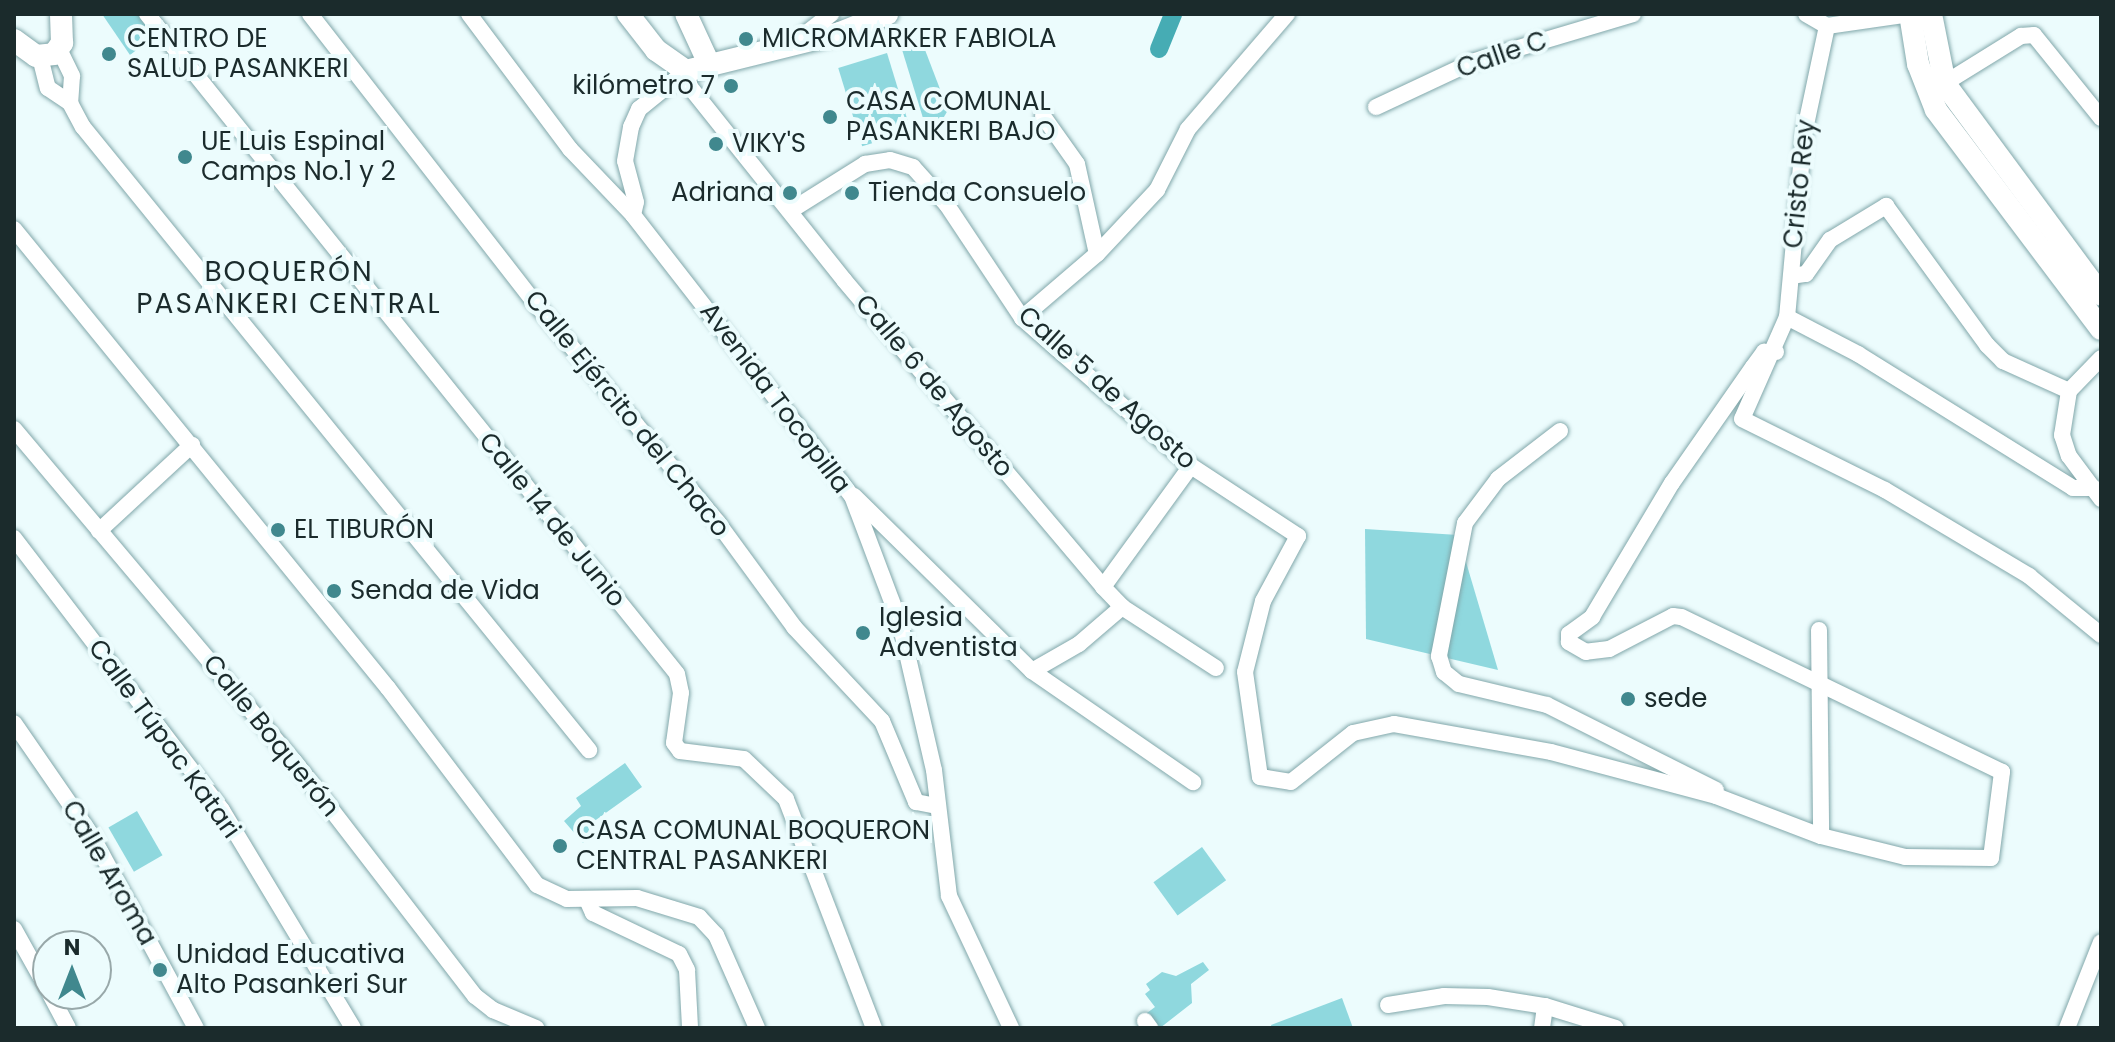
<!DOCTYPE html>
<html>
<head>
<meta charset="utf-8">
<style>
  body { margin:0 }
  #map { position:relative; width:2115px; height:1042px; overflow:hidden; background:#ecfcfd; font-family:Poppins,sans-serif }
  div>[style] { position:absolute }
  .green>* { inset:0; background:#8fd8de; transform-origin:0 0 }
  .canal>* { height:18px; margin:-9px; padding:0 9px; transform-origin:9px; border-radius:9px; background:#46acb4 }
  .roads { filter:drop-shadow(0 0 2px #81a7aa) drop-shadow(0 0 2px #81a7aa) }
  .street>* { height:16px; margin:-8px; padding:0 8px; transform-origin:8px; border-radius:8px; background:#fff }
  .secondary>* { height:22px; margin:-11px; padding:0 11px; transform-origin:11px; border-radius:11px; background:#fff }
  .dots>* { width:22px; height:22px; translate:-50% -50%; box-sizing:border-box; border:4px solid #ecfcfd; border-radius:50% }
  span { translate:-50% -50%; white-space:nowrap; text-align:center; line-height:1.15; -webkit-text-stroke:8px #ecfcfd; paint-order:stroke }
  .poi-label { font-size:26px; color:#1b2b2c }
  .left { translate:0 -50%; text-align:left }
  .right { translate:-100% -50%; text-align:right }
  .street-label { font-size:26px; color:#1b2b2c }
  .neighbourhood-label { font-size:28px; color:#1b2b2c; letter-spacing:2px }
  .frame { position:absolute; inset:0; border:16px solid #1b2b2c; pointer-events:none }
  .north { position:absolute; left:32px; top:930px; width:80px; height:80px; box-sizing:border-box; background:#ecfcfd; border:2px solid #98a8a9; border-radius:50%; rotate:0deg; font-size:22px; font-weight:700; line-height:32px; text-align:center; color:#1b2b2c }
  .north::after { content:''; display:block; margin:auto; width:28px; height:36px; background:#40888e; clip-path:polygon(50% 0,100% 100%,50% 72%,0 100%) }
</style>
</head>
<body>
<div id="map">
  <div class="green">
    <i style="clip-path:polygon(102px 14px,155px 14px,165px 28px,130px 55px)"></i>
    <i style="clip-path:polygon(896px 30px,922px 42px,948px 110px,930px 141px)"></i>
    <i style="left:887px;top:53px;width:82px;height:51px;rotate:73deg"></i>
    <i style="clip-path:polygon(1365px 529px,1458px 535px,1498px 670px,1366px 639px)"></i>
    <i style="clip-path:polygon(625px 763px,642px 787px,593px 822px,598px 829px,583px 843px,564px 821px,581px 806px,576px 798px)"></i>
    <i style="left:137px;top:811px;width:51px;height:33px;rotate:60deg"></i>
    <i style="left:1202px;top:847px;width:41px;height:60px;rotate:54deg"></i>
    <i style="clip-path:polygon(1203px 962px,1209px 970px,1191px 984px,1192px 1003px,1160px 1028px,1152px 1028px,1143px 1016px,1155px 1007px,1145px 994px,1150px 990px,1146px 984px,1162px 972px,1176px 976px)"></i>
    <i style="clip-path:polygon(1342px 998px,1353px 1028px,1272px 1028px,1271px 1025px)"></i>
  </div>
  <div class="canal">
    <i style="left:1159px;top:49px;width:38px;rotate:-68deg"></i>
  </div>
  <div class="roads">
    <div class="street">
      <i style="left:147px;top:14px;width:846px;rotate:51.23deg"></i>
      <i style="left:677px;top:674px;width:19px;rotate:78deg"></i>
      <i style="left:681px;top:693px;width:50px;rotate:98deg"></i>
      <i style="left:674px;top:743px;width:10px;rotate:53deg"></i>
      <i style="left:680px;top:751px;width:64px;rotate:7.1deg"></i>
      <i style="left:744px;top:759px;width:58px;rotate:43.6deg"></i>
      <i style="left:786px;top:799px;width:245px;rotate:69deg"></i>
      <i style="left:310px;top:14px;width:366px;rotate:52.1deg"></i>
      <i style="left:535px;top:303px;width:286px;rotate:50.2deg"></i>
      <i style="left:718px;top:523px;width:129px;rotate:53.8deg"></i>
      <i style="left:794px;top:627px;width:129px;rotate:46.9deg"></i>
      <i style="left:882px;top:721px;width:88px;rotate:67.2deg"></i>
      <i style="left:916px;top:802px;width:21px;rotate:11deg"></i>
      <i style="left:469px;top:14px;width:169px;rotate:53.2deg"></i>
      <i style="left:570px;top:149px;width:91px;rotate:46.3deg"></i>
      <i style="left:633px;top:215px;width:356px;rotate:52.1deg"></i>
      <i style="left:852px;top:496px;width:136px;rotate:69.3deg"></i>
      <i style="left:900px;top:623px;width:151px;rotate:77deg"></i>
      <i style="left:934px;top:770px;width:127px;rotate:83.2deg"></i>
      <i style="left:949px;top:896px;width:146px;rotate:64.8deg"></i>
      <i style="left:1806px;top:14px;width:24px;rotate:30deg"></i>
      <i style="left:1827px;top:26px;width:110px;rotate:102deg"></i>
      <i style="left:1804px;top:134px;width:184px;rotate:95.3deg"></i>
      <i style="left:1787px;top:317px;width:111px;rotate:113.8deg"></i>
      <i style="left:1742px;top:419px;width:160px;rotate:26.4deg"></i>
      <i style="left:1885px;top:490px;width:168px;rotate:30.8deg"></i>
      <i style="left:2029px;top:576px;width:93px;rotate:39.3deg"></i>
      <i style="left:1827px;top:26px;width:84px;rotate:-8.2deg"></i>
      <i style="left:799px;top:39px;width:41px;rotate:-38deg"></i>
      <i style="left:59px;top:49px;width:30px;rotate:64deg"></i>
      <i style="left:72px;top:76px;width:27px;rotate:94deg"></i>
      <i style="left:40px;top:57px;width:32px;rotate:76deg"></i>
      <i style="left:48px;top:88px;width:27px;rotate:34deg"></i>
      <i style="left:70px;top:103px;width:27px;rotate:62deg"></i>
      <i style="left:83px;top:127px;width:803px;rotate:50.92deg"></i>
      <i style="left:1937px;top:88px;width:99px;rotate:-31.8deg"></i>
      <i style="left:2021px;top:36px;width:13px;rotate:-4deg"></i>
      <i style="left:2034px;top:35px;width:107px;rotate:51.1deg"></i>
      <i style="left:1376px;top:107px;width:106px;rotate:-25.1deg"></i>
      <i style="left:1472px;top:62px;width:168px;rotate:-16.6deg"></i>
      <i style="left:1043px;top:116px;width:59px;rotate:54.7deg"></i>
      <i style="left:1077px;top:164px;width:92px;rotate:77.5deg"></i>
      <i style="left:790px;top:211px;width:89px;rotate:-32.1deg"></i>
      <i style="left:865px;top:164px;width:25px;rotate:-9deg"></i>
      <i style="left:890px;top:160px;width:24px;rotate:17deg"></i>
      <i style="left:913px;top:167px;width:51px;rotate:48.2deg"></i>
      <i style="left:947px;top:205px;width:136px;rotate:56.4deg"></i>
      <i style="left:1022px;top:318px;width:225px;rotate:41.2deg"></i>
      <i style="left:1191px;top:466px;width:128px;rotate:33.2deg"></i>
      <i style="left:1298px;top:536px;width:74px;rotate:118.3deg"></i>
      <i style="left:1263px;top:601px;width:73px;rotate:104.2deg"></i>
      <i style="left:1245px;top:672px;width:106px;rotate:81.9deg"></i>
      <i style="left:1260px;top:777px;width:31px;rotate:9deg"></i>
      <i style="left:1291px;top:782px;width:79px;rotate:-38.3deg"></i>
      <i style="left:1353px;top:733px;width:42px;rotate:-12.4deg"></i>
      <i style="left:1394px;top:724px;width:159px;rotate:10.1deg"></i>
      <i style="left:1551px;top:752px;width:171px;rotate:14.9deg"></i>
      <i style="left:1716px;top:796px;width:112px;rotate:20.9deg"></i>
      <i style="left:1821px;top:836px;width:87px;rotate:14deg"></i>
      <i style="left:1905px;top:857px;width:86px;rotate:0.7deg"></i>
      <i style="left:1991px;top:858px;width:87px;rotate:-82.7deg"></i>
      <i style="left:2002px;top:772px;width:356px;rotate:-154.2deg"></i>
      <i style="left:1681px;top:617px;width:8px;rotate:-173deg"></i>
      <i style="left:1673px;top:616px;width:72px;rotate:152.7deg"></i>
      <i style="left:1609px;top:649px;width:23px;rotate:173deg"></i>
      <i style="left:1586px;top:652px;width:20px;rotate:-150deg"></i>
      <i style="left:1569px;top:642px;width:8px;rotate:-90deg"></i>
      <i style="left:1569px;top:634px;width:29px;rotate:-36deg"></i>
      <i style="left:1592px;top:617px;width:156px;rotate:-59.2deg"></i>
      <i style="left:1672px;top:483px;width:141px;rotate:-55.1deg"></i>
      <i style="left:1753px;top:367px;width:19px;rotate:-54deg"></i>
      <i style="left:1764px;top:352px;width:12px"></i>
      <i style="left:633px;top:215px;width:13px;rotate:-77deg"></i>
      <i style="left:636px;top:202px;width:42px;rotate:-105deg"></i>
      <i style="left:625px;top:161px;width:35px;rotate:-80deg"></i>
      <i style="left:631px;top:127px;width:20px;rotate:-66deg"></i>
      <i style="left:639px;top:109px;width:60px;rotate:-39deg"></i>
      <i style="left:686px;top:71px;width:16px;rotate:76deg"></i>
      <i style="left:690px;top:87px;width:247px;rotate:51.4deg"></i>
      <i style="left:844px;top:280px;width:402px;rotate:49.8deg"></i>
      <i style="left:1103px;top:587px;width:28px;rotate:46deg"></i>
      <i style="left:1122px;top:607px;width:112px;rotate:33deg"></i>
      <i style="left:14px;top:229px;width:592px;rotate:50.83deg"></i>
      <i style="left:388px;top:688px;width:247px;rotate:52.9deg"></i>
      <i style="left:537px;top:885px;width:33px;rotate:25deg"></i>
      <i style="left:567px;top:899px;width:70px;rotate:-0.8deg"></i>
      <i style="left:637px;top:898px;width:65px;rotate:17deg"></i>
      <i style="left:699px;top:917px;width:25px;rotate:47deg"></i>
      <i style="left:716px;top:935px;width:102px;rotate:66.2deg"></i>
      <i style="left:1791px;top:276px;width:15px;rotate:-8deg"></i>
      <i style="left:1806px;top:274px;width:42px;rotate:-54.8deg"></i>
      <i style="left:1830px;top:240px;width:66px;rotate:-31.3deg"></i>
      <i style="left:1886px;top:206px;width:172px;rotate:54deg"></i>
      <i style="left:1987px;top:345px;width:23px;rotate:45deg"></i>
      <i style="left:2003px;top:361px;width:72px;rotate:24.4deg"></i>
      <i style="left:1787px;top:317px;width:80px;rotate:27.5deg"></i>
      <i style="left:1858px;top:354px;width:253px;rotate:31.9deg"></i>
      <i style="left:2073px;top:488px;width:21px"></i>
      <i style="left:1022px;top:318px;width:99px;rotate:-40.5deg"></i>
      <i style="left:1097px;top:254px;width:88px;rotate:-46.8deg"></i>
      <i style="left:1157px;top:190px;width:68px;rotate:-63.1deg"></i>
      <i style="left:1188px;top:129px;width:152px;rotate:-49.3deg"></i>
      <i style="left:2101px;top:358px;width:46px;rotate:134.1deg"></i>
      <i style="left:2069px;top:391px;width:45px;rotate:99deg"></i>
      <i style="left:2062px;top:435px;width:22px;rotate:72deg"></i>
      <i style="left:2069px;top:456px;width:54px;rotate:53.3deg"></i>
      <i style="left:14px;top:429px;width:434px;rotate:49.9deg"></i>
      <i style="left:294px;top:761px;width:297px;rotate:52.4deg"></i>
      <i style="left:475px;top:996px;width:23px;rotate:38deg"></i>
      <i style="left:493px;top:1010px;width:47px;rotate:22.7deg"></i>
      <i style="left:1560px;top:431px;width:78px;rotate:142.3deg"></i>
      <i style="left:1498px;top:479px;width:55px;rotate:126.9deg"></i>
      <i style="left:1465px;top:523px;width:136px;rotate:101.1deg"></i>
      <i style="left:1439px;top:656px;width:17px;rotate:73deg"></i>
      <i style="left:1444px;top:672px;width:19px;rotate:39deg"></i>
      <i style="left:1459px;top:684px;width:90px;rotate:13.4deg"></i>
      <i style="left:1547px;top:705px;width:189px;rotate:26.7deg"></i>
      <i style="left:854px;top:496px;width:250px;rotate:44.5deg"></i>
      <i style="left:1032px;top:671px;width:196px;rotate:34.6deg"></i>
      <i style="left:99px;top:531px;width:127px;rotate:-42.8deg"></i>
      <i style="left:14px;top:538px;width:342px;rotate:52.6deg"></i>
      <i style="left:222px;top:810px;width:254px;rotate:59deg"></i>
      <i style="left:1103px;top:587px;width:150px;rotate:-54deg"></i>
      <i style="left:1819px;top:630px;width:206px;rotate:89.4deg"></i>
      <i style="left:1032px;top:671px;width:54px;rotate:-29.9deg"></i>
      <i style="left:1079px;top:644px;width:57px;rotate:-40.7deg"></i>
      <i style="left:14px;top:723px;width:137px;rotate:55.4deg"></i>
      <i style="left:92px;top:836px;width:218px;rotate:61.6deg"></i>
      <i style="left:588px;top:902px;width:12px;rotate:66deg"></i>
      <i style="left:593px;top:913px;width:95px;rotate:25.5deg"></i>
      <i style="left:679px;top:954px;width:18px;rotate:63deg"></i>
      <i style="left:687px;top:970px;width:58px;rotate:87deg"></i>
      <i style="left:14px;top:929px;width:70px;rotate:60.9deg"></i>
      <i style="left:50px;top:994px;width:38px;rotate:62deg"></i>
      <i style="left:1388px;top:1005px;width:57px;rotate:-9.1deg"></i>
      <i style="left:1444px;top:996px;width:44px;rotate:1.3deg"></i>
      <i style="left:1488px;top:997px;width:58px;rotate:9deg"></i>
      <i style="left:1545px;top:1006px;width:74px;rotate:17.2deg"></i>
      <i style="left:1145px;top:1021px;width:9px;rotate:54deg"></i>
      <i style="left:1542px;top:1028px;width:22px;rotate:-82deg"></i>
      <i style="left:2067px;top:1028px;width:92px;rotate:-68.4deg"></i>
    </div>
    <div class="secondary">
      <i style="left:628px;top:14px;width:46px;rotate:52.1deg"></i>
      <i style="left:656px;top:50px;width:37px;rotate:35deg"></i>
      <i style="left:686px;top:71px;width:159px;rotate:-13.9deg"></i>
      <i style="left:840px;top:33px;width:51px;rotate:-22deg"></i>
      <i style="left:686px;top:14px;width:57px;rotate:65.2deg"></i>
      <i style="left:1910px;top:14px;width:51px;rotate:80.9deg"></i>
      <i style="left:1918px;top:64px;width:49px;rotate:68.6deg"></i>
      <i style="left:1936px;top:110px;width:274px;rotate:53deg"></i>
      <i style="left:1931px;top:14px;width:71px;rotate:78.7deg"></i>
      <i style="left:1945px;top:84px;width:262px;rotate:53.5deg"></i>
      <i style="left:14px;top:40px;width:27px;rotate:36deg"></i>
      <i style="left:36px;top:56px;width:18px;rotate:-6deg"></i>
      <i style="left:54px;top:54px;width:14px;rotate:-54deg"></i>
      <i style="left:62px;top:43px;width:29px;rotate:-92deg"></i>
    </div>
  </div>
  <div class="dots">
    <i style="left:746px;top:39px;background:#40888e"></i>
    <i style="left:109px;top:54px;background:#40888e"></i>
    <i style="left:731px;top:86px;background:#40888e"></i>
    <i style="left:830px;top:117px;background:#40888e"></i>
    <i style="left:716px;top:144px;background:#40888e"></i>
    <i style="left:185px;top:157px;background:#40888e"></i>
    <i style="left:790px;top:193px;background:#40888e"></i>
    <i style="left:852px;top:193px;background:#40888e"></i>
    <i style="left:278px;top:530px;background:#40888e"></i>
    <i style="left:334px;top:591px;background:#40888e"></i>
    <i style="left:863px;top:633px;background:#40888e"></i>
    <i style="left:1628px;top:699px;background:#40888e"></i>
    <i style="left:560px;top:846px;background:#40888e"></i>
    <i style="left:160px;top:970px;background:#40888e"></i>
  </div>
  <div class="poi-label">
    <span class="left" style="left:127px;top:54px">CENTRO DE<br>SALUD PASANKERI</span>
    <span class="left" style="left:762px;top:39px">MICROMARKER FABIOLA</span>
    <span class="right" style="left:715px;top:86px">kilómetro 7</span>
    <span class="left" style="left:846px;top:117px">CASA COMUNAL<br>PASANKERI BAJO</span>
    <span class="left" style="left:201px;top:157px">UE Luis Espinal<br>Camps No.1 y 2</span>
    <span class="left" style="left:732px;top:144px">VIKY'S</span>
    <span class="right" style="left:774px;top:193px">Adriana</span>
    <span class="left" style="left:868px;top:193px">Tienda Consuelo</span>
    <span class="left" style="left:294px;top:530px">EL TIBURÓN</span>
    <span class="left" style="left:350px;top:591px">Senda de Vida</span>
    <span class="left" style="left:879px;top:633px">Iglesia<br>Adventista</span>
    <span class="left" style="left:1644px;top:699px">sede</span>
    <span class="left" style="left:576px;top:846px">CASA COMUNAL BOQUERON<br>CENTRAL PASANKERI</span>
    <span class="left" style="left:176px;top:970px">Unidad Educativa<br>Alto Pasankeri Sur</span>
  </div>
  <div class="street-label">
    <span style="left:1502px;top:55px;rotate:-19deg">Calle C</span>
    <span style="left:1800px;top:184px;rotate:-84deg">Cristo Rey</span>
    <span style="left:934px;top:386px;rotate:50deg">Calle 6 de Agosto</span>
    <span style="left:1107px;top:388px;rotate:42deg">Calle 5 de Agosto</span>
    <span style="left:775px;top:398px;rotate:53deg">Avenida Tocopilla</span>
    <span style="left:627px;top:414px;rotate:51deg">Calle Ejército del Chaco</span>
    <span style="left:552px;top:520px;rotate:51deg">Calle 14 de Junio</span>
    <span style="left:271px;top:736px;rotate:51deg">Calle Boquerón</span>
    <span style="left:164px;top:739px;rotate:54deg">Calle Túpac Katari</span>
    <span style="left:109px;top:873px;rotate:60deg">Calle Aroma</span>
  </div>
  <div class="neighbourhood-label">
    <span style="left:289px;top:288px">BOQUERÓN<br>PASANKERI CENTRAL</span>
  </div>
  <div class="frame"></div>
  <div class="north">N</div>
</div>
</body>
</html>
